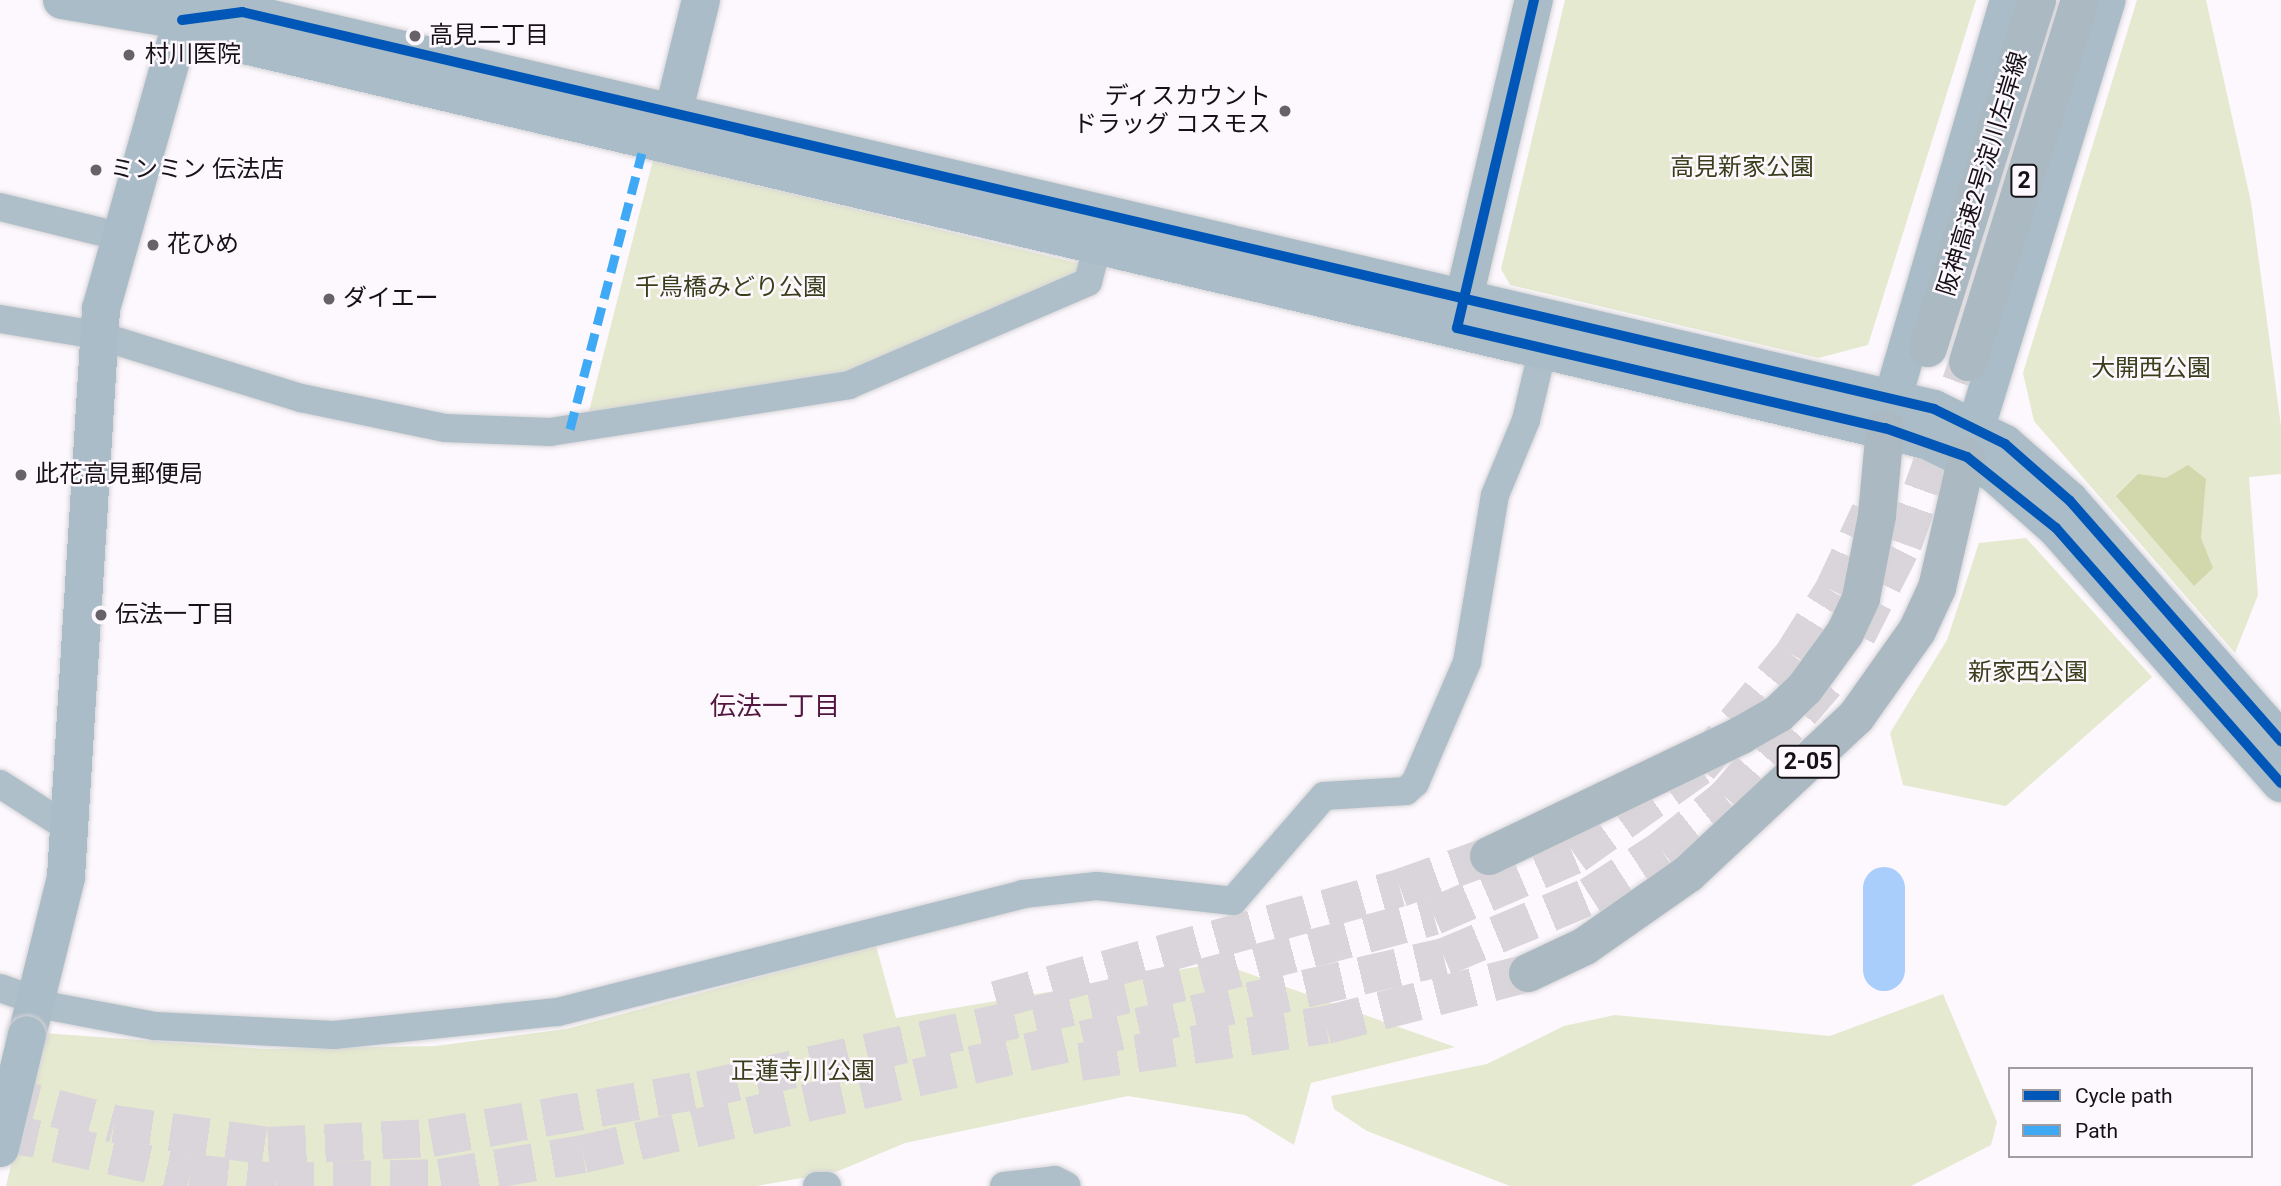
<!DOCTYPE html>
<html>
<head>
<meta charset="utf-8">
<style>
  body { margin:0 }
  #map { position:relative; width:2281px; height:1186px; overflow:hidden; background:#fcf8fd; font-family:Roboto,"Noto Sans JP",sans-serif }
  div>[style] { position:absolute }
  .green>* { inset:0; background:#e5e9cf }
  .forest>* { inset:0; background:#d2d8ac }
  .river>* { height:42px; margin:-21px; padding:0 21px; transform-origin:21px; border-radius:21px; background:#a9cefc }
  .highway-tunnel>* { height:38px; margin-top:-19px; transform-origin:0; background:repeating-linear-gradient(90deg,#dad5da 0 38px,transparent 0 57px) }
  .roads { filter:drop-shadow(0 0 2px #d6d4d7) drop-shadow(0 0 2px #d6d4d7) }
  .street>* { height:28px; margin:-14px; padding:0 14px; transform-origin:14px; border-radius:14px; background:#aebfc9 }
  .secondary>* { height:38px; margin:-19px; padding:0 19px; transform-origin:19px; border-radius:19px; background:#aabcc7 }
  .highway>* { height:38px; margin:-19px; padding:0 19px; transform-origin:19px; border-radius:19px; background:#abb9c2 }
  .bridges { filter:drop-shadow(0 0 2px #d6d4d7) drop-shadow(0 0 2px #d6d4d7) }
  .secondary-bridge>* { height:38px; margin:-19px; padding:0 19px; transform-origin:19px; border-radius:19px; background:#aabcc7 }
  .quiet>* { height:9px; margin-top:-4.5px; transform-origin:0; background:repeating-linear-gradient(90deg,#3fa9f5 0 18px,transparent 0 27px) }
  .cycleway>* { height:10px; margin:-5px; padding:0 5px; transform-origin:5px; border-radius:5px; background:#0057b8 }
  .dots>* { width:19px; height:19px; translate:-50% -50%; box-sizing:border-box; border:4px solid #fdf7fe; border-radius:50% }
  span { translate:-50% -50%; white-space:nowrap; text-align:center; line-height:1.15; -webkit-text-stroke:5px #fdf7fe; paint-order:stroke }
  .shield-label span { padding:2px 5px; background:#fdf7fe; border:2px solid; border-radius:5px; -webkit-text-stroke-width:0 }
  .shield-label { font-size:23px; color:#161117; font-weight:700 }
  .poi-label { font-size:24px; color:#161117 }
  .left { translate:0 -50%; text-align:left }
  .right { translate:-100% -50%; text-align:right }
  .park-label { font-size:24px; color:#3a3f1b }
  .street-label { font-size:24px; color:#161117 }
  .neighbourhood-label { font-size:26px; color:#52173f }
  .legend { position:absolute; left:2008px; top:1067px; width:245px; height:91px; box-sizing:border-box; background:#fdf7fe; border:2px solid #a19ba2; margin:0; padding:9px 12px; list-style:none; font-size:21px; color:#161117 }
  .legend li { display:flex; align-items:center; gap:14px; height:35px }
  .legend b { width:35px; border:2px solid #a19ba2 }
</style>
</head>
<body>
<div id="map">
  <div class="green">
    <i style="clip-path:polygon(1565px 0,1976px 0,1868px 345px,1818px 358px,1510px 285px,1501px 269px)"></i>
    <i style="clip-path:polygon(2137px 0,2206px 0,2251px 202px,2281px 426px,2281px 474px,2249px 477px,2258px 595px,2235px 653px,2034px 421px,2023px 373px)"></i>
    <i style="clip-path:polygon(653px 160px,1081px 264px,1079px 275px,840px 380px,587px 419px)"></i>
    <i style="clip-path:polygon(2026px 538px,2152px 677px,2006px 806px,1903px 785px,1890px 733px,1947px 640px,1979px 543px)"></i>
    <i style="clip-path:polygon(876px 946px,896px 1018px,1219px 963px,1455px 1047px,1311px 1083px,1294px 1145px,1245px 1115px,1128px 1096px,905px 1143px,836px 1172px,757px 1186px,6px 1186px,43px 1033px,266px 1049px,435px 1046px,566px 1029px)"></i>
    <i style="clip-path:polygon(1943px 994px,1997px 1122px,1991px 1145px,1911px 1186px,1510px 1186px,1367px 1131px,1334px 1109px,1331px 1096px,1487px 1064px,1564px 1026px,1615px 1015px,1830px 1036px)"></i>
  </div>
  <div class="forest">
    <i style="clip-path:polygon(2188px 465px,2206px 479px,2201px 538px,2213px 568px,2194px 586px,2116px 496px,2138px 474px,2166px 478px)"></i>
  </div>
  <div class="river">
    <i style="left:1884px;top:888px;width:82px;rotate:90deg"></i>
  </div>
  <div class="highway-tunnel">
    <i style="left:1857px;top:635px;width:102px;rotate:-63.2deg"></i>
    <i style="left:1903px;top:544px;width:193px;rotate:-70.3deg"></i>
    <i style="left:996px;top:1000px;width:419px;rotate:-15.5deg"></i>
    <i style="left:1400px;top:888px;width:95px;rotate:-19.8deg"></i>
    <i style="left:1080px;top:1062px;width:249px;rotate:-8.6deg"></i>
    <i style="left:1326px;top:1025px;width:209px;rotate:-14.4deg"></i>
    <i style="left:0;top:1094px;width:118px;rotate:14.7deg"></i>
    <i style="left:114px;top:1124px;width:156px;rotate:8.1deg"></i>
    <i style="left:268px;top:1146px;width:163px;rotate:-2.8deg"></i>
    <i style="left:431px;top:1138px;width:273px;rotate:-10.1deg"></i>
    <i style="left:700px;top:1090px;width:513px;rotate:-12.6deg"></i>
    <i style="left:1201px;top:978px;width:241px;rotate:-14.9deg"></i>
    <i style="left:1434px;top:916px;width:154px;rotate:-23.4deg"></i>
    <i style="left:1575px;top:855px;width:152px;rotate:-35.4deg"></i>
    <i style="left:1699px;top:767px;width:146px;rotate:-50deg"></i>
    <i style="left:1793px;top:655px;width:75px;rotate:-58deg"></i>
    <i style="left:1833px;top:591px;width:87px;rotate:-64.9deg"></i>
    <i style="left:0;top:1131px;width:195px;rotate:12.5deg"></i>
    <i style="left:190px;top:1173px;width:86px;rotate:6deg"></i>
    <i style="left:276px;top:1182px;width:164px;rotate:-1.4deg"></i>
    <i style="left:440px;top:1178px;width:145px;rotate:-9.5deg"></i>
    <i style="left:583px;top:1154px;width:883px;rotate:-12.89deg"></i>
    <i style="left:1444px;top:957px;width:158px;rotate:-22.7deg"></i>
    <i style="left:1590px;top:896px;width:85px;rotate:-32.9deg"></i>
    <i style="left:1661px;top:850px;width:83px;rotate:-38.7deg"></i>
    <i style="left:1726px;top:798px;width:153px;rotate:-49.2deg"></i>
  </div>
  <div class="roads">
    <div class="street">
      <i style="left:0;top:207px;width:122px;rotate:13.8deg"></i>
      <i style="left:0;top:319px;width:98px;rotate:9.4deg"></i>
      <i style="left:97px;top:335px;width:214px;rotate:17.2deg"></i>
      <i style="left:301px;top:398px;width:147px;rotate:11.8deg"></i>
      <i style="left:445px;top:428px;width:105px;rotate:2.2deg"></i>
      <i style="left:550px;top:432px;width:303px;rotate:-8.9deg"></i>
      <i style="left:849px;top:385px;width:260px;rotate:-23.3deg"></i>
      <i style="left:1088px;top:282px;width:40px;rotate:-75.6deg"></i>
      <i style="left:0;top:784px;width:83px;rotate:32.7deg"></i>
      <i style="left:0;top:988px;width:57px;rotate:19.4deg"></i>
      <i style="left:54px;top:1007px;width:103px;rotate:10.7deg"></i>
      <i style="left:155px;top:1026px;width:179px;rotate:2.9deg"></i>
      <i style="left:334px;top:1035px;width:225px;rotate:-5.9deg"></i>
      <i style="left:558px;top:1012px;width:480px;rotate:-14.2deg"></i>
      <i style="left:1023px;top:894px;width:74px;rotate:-6.2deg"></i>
      <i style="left:1097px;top:886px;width:137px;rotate:6.3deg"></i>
      <i style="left:1233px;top:901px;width:139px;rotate:-49.1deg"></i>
      <i style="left:1324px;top:796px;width:82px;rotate:-3.5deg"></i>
      <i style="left:1406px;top:791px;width:12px;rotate:-42deg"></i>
      <i style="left:1415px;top:783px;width:132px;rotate:-66.7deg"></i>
      <i style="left:1467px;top:662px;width:169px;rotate:-80.5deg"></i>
      <i style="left:1495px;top:495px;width:81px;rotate:-67.5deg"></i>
      <i style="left:1526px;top:420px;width:91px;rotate:-76.7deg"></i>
      <i style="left:817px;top:1186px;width:10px"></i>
      <i style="left:1004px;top:1186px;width:51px;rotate:-6.7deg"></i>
      <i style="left:1055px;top:1180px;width:13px;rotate:27deg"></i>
    </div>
    <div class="secondary">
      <i style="left:62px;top:0;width:122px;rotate:9.5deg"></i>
      <i style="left:182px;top:20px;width:59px;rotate:23.1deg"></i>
      <i style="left:236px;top:43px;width:1736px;rotate:13.22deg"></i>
      <i style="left:1926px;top:440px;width:76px;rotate:25.9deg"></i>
      <i style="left:1994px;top:473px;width:83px;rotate:41.6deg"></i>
      <i style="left:2056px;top:528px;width:340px;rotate:48.6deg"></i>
      <i style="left:182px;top:20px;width:61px;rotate:-7.6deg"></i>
      <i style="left:242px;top:12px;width:1738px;rotate:13.2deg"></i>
      <i style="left:1934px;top:409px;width:79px;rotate:26.2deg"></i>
      <i style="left:2005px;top:444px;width:86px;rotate:41.2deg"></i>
      <i style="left:2070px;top:501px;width:320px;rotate:48.7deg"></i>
      <i style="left:668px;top:134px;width:138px;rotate:-76.2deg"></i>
      <i style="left:1459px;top:319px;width:328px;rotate:-76.8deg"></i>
      <i style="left:1886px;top:421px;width:439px;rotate:-73.7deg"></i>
      <i style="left:1969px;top:450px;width:471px;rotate:-73deg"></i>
      <i style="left:27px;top:1035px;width:163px;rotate:-76.1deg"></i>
      <i style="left:66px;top:877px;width:569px;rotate:-86.47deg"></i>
      <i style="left:101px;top:309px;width:321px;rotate:-74.3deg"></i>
    </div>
    <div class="highway">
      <i style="left:1928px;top:348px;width:365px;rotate:-72.6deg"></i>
      <i style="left:1968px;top:362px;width:379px;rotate:-72.8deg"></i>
      <i style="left:1489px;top:856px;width:280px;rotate:-25.6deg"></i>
      <i style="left:1741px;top:735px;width:43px;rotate:-29.6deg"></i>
      <i style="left:1778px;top:714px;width:37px;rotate:-44deg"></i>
      <i style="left:1805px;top:688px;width:68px;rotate:-54deg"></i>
      <i style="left:1845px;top:633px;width:38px;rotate:-65deg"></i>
      <i style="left:1861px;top:598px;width:84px;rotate:-79deg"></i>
      <i style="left:1877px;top:516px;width:88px;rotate:-84.8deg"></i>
      <i style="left:1528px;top:973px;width:63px;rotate:-25.3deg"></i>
      <i style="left:1585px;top:946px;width:126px;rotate:-35deg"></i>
      <i style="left:1688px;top:874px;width:230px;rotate:-43.1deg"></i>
      <i style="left:1856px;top:717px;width:105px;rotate:-54.7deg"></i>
      <i style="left:1917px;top:631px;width:47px;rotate:-65.1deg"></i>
      <i style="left:1937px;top:588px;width:134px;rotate:-77.1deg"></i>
    </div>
  </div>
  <div class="bridges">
    <div class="secondary-bridge">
      <i style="left:0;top:1148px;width:116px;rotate:-76.6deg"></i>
    </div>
  </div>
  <div class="quiet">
    <i style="left:570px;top:429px;width:285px;rotate:-75.4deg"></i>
  </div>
  <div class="cycleway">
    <i style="left:1534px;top:0;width:337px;rotate:103.2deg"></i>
    <i style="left:1457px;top:328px;width:440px;rotate:13.2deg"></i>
    <i style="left:1885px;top:428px;width:87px;rotate:19.5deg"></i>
    <i style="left:1967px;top:457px;width:114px;rotate:38.6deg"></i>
    <i style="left:2056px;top:528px;width:340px;rotate:48.6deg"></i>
    <i style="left:182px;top:20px;width:61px;rotate:-7.6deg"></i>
    <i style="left:242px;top:12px;width:1738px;rotate:13.2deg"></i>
    <i style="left:1934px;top:409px;width:79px;rotate:26.2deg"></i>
    <i style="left:2005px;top:444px;width:86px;rotate:41.2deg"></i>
    <i style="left:2070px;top:501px;width:320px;rotate:48.7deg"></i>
  </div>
  <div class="dots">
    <i style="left:415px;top:36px;background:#666268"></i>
    <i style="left:129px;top:55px;background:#666268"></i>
    <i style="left:1285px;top:111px;background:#666268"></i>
    <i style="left:96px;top:170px;background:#666268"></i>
    <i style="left:153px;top:245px;background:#666268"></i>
    <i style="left:329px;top:299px;background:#666268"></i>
    <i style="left:21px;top:475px;background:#666268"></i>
    <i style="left:101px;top:615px;background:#666268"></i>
  </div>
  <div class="shield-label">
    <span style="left:2024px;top:181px">2</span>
    <span style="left:1808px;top:762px">2-05</span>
  </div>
  <div class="poi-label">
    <span class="left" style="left:429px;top:36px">高見二丁目</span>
    <span class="left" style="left:145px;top:55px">村川医院</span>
    <span class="right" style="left:1271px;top:111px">ディスカウント<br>ドラッグ コスモス</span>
    <span class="left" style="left:110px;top:170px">ミンミン 伝法店</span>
    <span class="left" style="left:167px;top:245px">花ひめ</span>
    <span class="left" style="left:343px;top:299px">ダイエー</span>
    <span class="left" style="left:35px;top:475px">此花高見郵便局</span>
    <span class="left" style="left:115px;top:615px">伝法一丁目</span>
  </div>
  <div class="park-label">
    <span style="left:1742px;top:168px">高見新家公園</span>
    <span style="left:731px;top:288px">千鳥橋みどり公園</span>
    <span style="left:2151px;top:369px">大開西公園</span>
    <span style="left:2028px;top:673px">新家西公園</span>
    <span style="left:803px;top:1072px">正蓮寺川公園</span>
  </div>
  <div class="street-label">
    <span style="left:1983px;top:174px;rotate:-73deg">阪神高速2号淀川左岸線</span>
  </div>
  <div class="neighbourhood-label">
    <span style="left:775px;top:707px">伝法一丁目</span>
  </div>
  <ul class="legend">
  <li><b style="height:9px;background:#0057b8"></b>Cycle path</li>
  <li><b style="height:9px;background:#3fa9f5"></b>Path</li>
  </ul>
</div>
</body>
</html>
